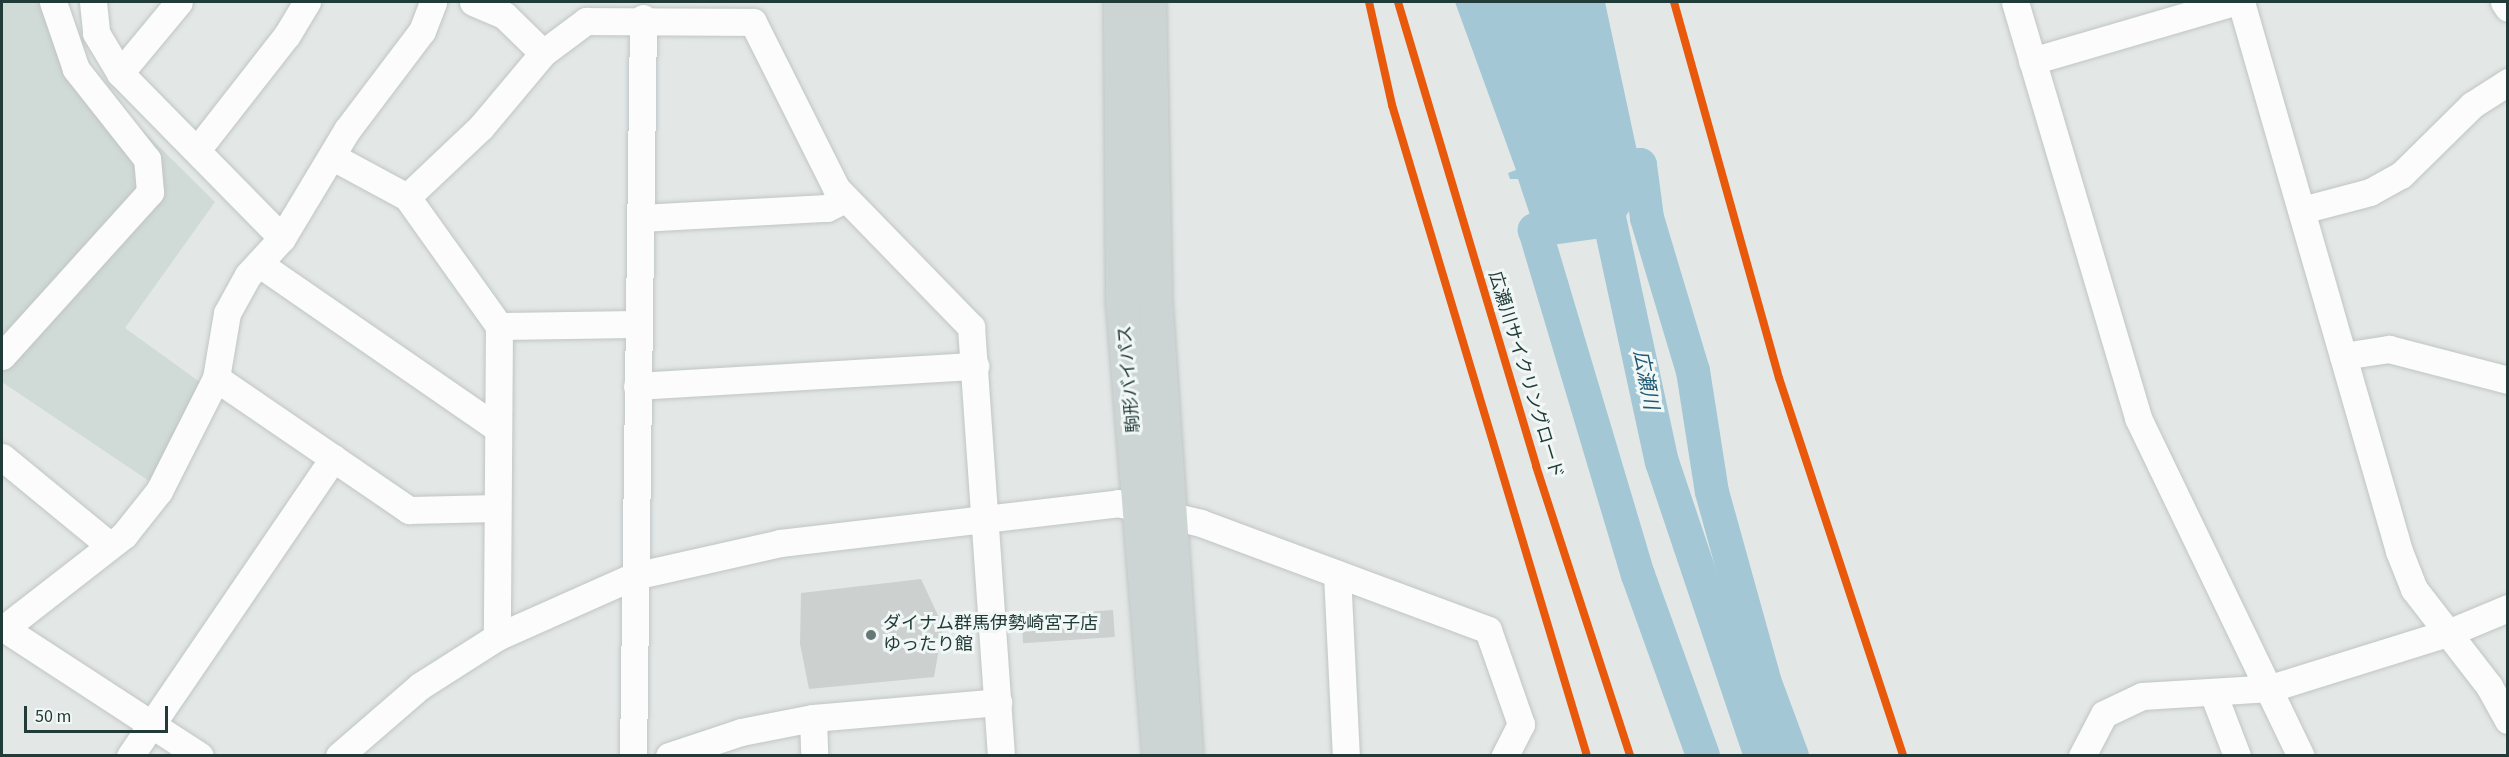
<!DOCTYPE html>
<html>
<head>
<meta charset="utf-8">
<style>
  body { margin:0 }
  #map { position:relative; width:2509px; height:757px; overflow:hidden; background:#e3e8e7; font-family:"Source Sans 3","Noto Sans JP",sans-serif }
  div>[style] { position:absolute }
  .built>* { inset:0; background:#d0dad7 }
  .water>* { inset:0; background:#a4c7d6 }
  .river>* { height:34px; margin:-17px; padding:0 17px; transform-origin:17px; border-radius:17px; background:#a4c7d6 }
  .building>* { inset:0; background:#ccd1d0; transform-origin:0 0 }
  .roads { filter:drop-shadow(0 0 2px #c0c5c4) drop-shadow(0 0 2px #c0c5c4) }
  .minor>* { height:27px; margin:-13.5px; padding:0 13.5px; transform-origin:13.5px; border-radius:13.5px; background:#fbfcfb }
  .major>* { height:33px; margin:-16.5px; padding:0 16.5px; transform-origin:16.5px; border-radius:16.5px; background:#cdd5d4 }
  .cycleway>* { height:8px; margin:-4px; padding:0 4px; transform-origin:4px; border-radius:4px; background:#e8590c }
  .dots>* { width:16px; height:16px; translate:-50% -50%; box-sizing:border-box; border:3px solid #f1f7f5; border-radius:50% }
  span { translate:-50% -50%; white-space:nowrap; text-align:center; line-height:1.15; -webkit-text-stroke:6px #f1f7f5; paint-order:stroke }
  .street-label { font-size:18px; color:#213b38 }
  .poi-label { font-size:18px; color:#213b38 }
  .left { translate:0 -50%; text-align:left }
  .water-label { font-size:20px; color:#1d5875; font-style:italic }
  .frame { position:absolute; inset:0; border:3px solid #213b38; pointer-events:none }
  .scale { position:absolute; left:24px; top:706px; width:144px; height:27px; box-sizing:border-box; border:3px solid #213b38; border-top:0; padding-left:8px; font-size:18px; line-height:21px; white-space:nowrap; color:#213b38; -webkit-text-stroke:4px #f1f7f5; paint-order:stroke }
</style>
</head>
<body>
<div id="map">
  <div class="built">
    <i style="clip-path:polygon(2px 2px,68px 2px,79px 58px,108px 96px,215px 202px,125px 328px,204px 385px,152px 483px,2px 382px)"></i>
  </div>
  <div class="water">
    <i style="clip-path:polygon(1455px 2px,1605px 2px,1640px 165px,1602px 221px,1535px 230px,1518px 179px,1510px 179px,1508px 173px,1516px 170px)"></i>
  </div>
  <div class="river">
    <i style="left:1597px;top:162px;width:307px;rotate:77.8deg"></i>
    <i style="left:1662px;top:462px;width:310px;rotate:71.4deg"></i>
    <i style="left:1640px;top:165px;width:68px;rotate:124.2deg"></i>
    <i style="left:1602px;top:221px;width:68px;rotate:172.3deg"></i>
    <i style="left:1535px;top:230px;width:360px;rotate:73.4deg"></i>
    <i style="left:1638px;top:575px;width:192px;rotate:70.2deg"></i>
    <i style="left:1640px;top:165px;width:53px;rotate:82.5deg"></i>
    <i style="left:1647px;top:218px;width:160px;rotate:73.3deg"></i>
    <i style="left:1693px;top:371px;width:122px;rotate:81.1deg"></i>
    <i style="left:1712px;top:492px;width:198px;rotate:74.5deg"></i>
    <i style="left:1765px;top:683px;width:78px;rotate:69.7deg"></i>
  </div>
  <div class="building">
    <i style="clip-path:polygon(921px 579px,943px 626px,934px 677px,809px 689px,800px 644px,801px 593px)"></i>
    <i style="left:1113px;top:610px;width:27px;height:92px;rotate:86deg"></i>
  </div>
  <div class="roads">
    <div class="minor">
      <i style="left:93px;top:2px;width:31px;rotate:84deg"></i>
      <i style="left:96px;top:33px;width:47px;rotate:59deg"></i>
      <i style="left:120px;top:73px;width:231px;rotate:45.5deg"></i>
      <i style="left:473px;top:2px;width:34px;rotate:23deg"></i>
      <i style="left:504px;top:15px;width:54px;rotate:44.3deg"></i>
      <i style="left:2015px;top:2px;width:434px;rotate:73.5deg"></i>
      <i style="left:2138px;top:418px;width:375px;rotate:64.3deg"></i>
      <i style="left:2241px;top:2px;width:571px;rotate:73.94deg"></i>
      <i style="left:2399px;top:551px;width:41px;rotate:68.5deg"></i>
      <i style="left:2414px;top:589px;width:123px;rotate:52.3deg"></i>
      <i style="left:2489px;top:686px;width:39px;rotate:61deg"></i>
      <i style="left:2504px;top:2px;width:7px;rotate:56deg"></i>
      <i style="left:2032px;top:61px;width:210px;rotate:-16.3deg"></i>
      <i style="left:120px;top:73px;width:92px;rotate:-50.3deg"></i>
      <i style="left:197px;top:150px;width:146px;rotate:-52deg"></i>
      <i style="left:287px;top:35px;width:39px;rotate:-59deg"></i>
      <i style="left:333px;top:157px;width:84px;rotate:28.4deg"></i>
      <i style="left:407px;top:197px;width:158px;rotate:54.5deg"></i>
      <i style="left:499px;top:326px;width:311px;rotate:90.4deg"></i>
      <i style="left:407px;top:197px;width:102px;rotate:-43.4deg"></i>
      <i style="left:481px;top:127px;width:97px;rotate:-50deg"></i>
      <i style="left:543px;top:53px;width:54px;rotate:-36.7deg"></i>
      <i style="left:586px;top:21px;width:167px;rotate:0.3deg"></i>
      <i style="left:753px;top:22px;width:186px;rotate:63.4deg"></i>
      <i style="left:836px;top:188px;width:194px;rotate:45.8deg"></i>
      <i style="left:971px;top:327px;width:430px;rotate:86deg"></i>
      <i style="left:2302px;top:210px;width:70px;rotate:-14.8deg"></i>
      <i style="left:2370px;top:192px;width:35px;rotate:-29deg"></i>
      <i style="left:2401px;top:175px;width:100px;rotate:-44.6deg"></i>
      <i style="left:2472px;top:105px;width:43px;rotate:-32.6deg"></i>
      <i style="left:640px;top:218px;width:187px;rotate:-3.1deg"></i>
      <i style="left:827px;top:208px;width:20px;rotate:-27deg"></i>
      <i style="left:261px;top:265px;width:285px;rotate:34.6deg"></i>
      <i style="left:499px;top:326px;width:139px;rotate:-0.8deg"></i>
      <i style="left:2px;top:356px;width:221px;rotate:-47.9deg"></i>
      <i style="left:150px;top:192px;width:33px;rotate:-95deg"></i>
      <i style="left:147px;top:159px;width:115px;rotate:-128.3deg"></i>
      <i style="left:76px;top:69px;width:71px;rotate:-108.9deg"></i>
      <i style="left:2343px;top:356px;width:47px;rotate:-8.7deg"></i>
      <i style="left:2389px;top:349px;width:123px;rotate:14.6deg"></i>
      <i style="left:216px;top:378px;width:234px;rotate:34.4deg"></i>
      <i style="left:409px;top:510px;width:88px;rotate:-1.3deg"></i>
      <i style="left:637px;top:386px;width:339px;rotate:-3.4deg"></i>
      <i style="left:2px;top:457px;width:139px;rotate:39.4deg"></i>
      <i style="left:1337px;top:574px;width:182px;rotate:87.2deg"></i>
      <i style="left:2px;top:627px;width:236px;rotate:33.1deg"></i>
      <i style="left:2px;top:630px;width:155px;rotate:-37.9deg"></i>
      <i style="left:124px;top:535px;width:56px;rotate:-51.5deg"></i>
      <i style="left:159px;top:491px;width:127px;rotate:-63.2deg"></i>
      <i style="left:216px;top:378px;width:66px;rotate:-80.4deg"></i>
      <i style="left:227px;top:313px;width:43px;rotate:-61.1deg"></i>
      <i style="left:248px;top:275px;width:50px;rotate:-47.4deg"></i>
      <i style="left:282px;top:238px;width:126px;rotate:-59deg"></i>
      <i style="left:347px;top:130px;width:124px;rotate:-52.9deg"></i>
      <i style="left:422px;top:31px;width:31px;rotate:-69deg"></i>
      <i style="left:2213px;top:693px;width:67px;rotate:69.1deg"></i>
      <i style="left:813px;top:718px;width:38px;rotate:88deg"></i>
      <i style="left:130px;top:756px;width:361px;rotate:-55.7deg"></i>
      <i style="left:339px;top:756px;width:107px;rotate:-40.8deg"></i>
      <i style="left:420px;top:686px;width:91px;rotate:-32.5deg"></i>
      <i style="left:497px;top:637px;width:150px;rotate:-24deg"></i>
      <i style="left:634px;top:576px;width:150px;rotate:-12.7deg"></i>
      <i style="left:780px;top:543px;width:340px;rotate:-6.7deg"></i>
      <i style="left:1118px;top:503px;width:85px;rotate:13.5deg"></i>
      <i style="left:1201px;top:523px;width:306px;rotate:20.4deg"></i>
      <i style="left:1488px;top:630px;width:100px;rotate:70.7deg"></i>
      <i style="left:1521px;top:724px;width:36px;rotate:117deg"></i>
      <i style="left:633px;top:756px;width:738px;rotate:-89.22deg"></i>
      <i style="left:669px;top:756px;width:76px;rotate:-18.4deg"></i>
      <i style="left:741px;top:732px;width:73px;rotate:-11deg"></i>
      <i style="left:813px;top:718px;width:186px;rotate:-4.9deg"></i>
      <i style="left:2082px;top:756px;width:47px;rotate:-62.4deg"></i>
      <i style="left:2104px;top:714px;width:42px;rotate:-25.3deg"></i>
      <i style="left:2142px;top:696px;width:129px;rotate:-3.5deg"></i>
      <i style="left:2271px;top:688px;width:185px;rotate:-17.3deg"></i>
      <i style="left:2448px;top:633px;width:65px;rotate:-22.6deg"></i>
    </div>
    <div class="major">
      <i style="left:1120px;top:2px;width:299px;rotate:89.6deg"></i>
      <i style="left:1122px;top:301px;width:457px;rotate:85.4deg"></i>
      <i style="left:1149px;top:2px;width:296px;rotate:88.8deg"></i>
      <i style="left:1155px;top:298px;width:459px;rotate:86.1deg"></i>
    </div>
  </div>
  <div class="cycleway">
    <i style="left:1369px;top:2px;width:106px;rotate:77.4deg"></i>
    <i style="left:1392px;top:105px;width:680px;rotate:73.32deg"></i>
    <i style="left:1398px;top:2px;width:484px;rotate:73.4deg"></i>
    <i style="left:1536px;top:466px;width:305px;rotate:72deg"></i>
    <i style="left:1674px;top:2px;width:390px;rotate:74.4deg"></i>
    <i style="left:1779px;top:378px;width:398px;rotate:71.8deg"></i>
  </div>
  <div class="dots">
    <i style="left:871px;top:635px;background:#657875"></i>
  </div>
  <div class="street-label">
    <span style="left:1525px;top:375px;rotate:73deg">広瀬川サイクリングロード</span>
    <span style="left:1130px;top:379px;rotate:-95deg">駒形バイパス</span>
  </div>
  <div class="poi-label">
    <span class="left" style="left:883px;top:635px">ダイナム群馬伊勢崎宮子店<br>ゆったり館</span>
  </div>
  <div class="water-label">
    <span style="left:1645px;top:380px;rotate:79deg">広瀬川</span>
  </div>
  <div class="frame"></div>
  <div class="scale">50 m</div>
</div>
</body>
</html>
